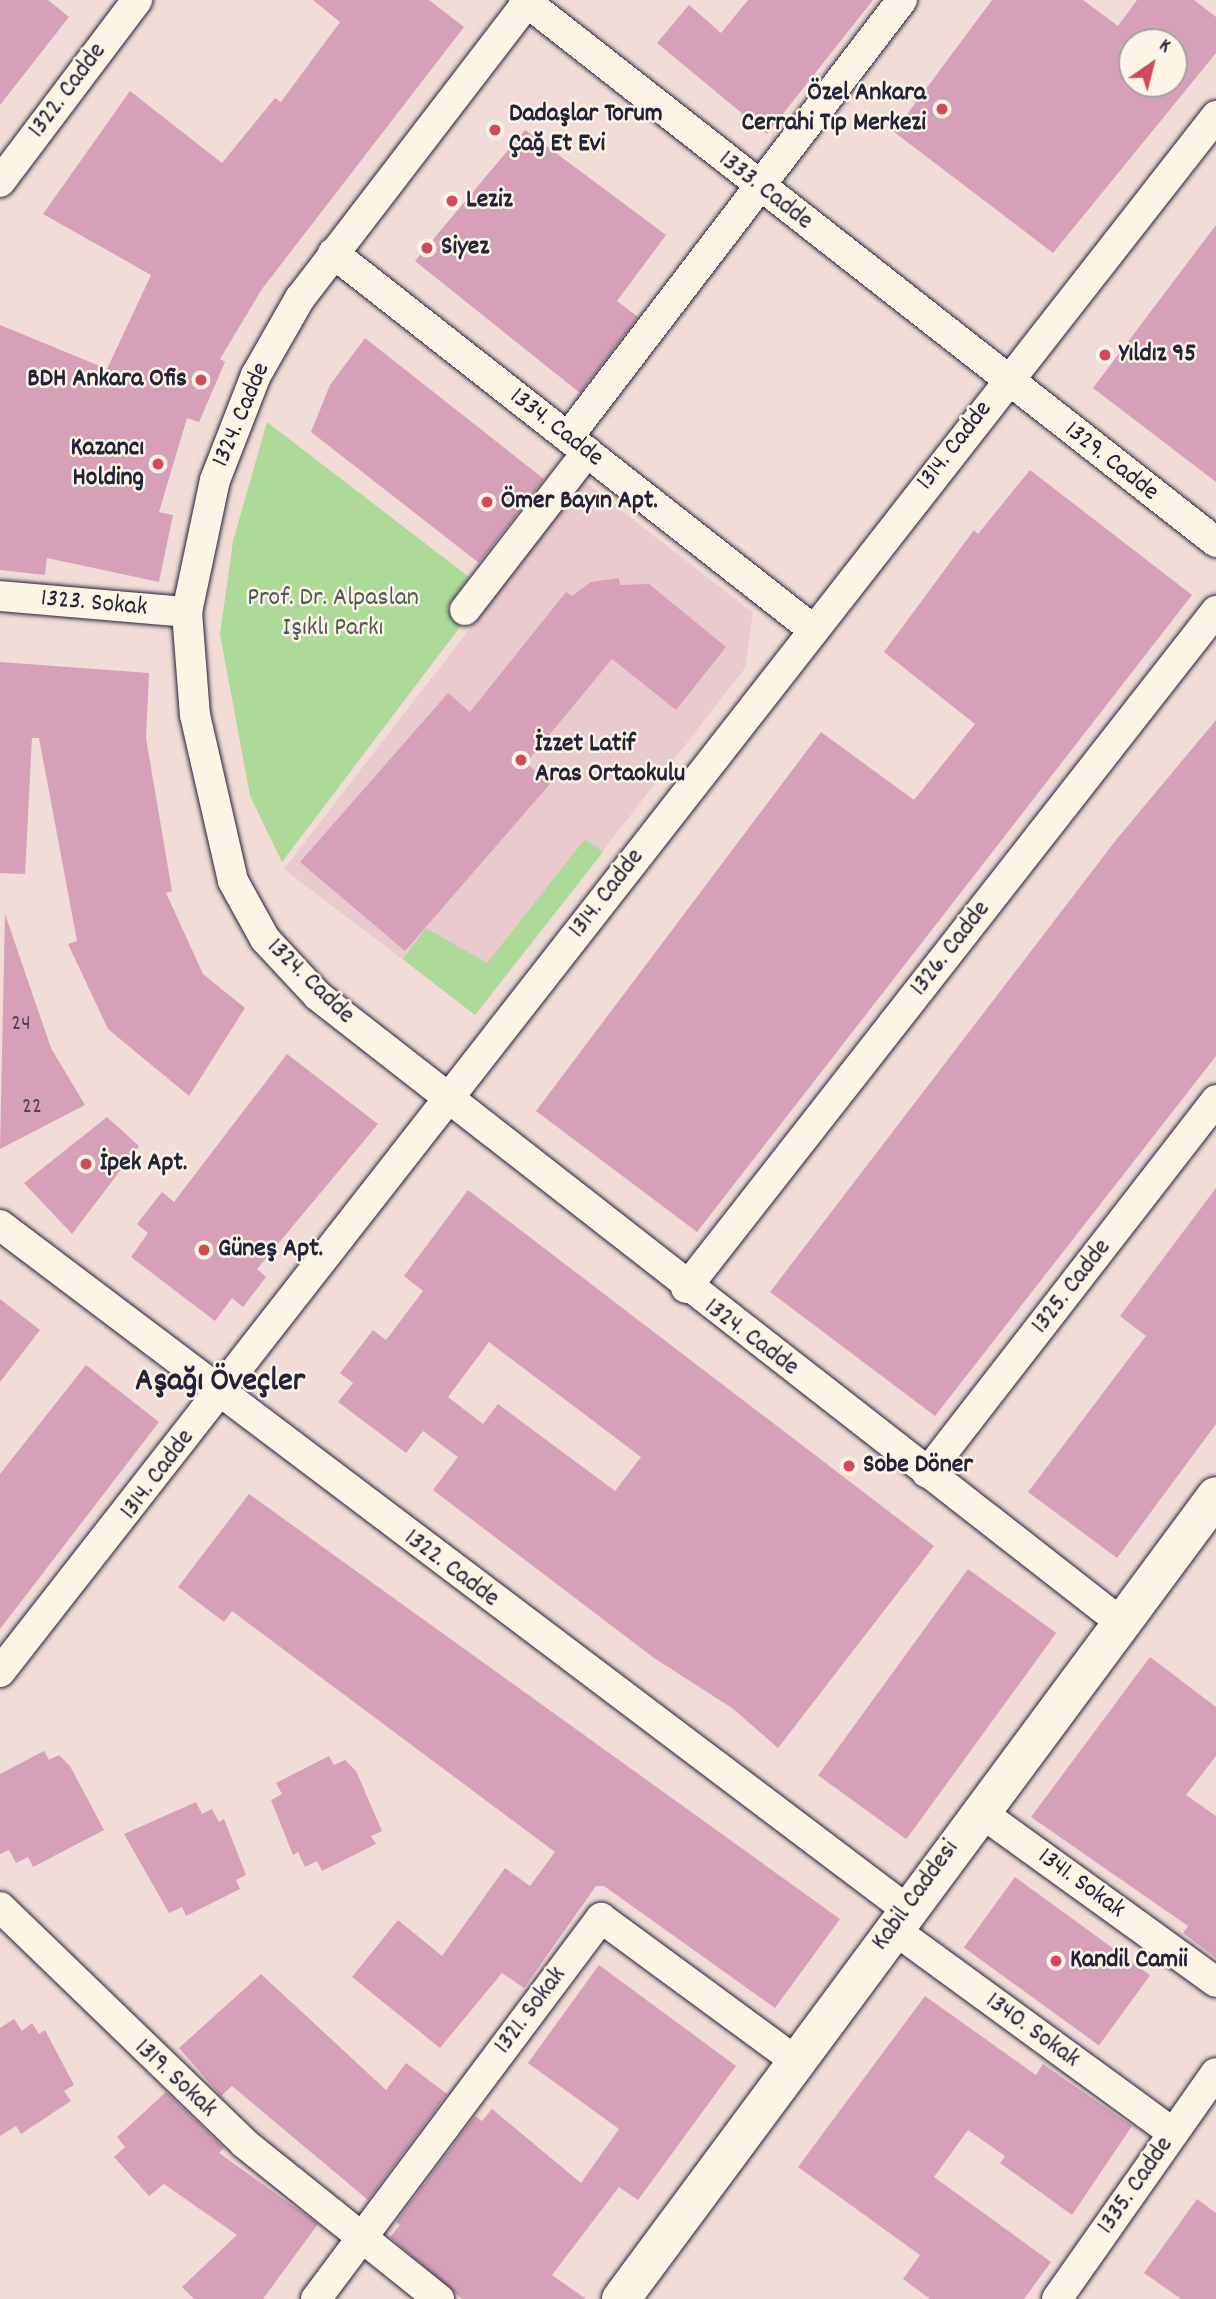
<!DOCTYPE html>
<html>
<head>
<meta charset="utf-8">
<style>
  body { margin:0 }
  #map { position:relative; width:1216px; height:2299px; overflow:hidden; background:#f1dcd8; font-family:Dekko,sans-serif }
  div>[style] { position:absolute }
  .built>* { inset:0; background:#e9cace }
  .green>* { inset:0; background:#adda99 }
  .building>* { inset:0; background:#d6a1b8; transform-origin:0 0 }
  .roads { filter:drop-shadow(0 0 2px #22223b) drop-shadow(0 0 2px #22223b) }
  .street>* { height:30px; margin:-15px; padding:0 15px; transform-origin:15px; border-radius:15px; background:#fcf5e5 }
  .secondary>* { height:38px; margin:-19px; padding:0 19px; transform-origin:19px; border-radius:19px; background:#fcf5e5 }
  .dots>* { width:19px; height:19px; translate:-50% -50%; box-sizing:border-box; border:4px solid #fcf5e5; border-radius:50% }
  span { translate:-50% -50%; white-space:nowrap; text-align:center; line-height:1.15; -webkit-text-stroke:5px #fcf5e5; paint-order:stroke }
  .number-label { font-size:23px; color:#4f425a }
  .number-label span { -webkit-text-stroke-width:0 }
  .street-label { font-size:26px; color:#22223b }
  .poi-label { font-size:26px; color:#22223b; font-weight:700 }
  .right { translate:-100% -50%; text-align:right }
  .left { translate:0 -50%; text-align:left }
  .park-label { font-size:26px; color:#4c5957 }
  .district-label { font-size:33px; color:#22223b; font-weight:700 }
  .north { position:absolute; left:1118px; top:28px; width:70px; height:70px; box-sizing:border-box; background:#fcf5e5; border:2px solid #a5a1a1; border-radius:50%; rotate:35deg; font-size:19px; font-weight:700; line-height:28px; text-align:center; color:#22223b }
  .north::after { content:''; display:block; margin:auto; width:24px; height:32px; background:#d1495b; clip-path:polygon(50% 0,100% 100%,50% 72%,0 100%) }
</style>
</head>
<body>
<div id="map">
  <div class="built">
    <i style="clip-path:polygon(584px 481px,753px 613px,745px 668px,475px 1015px,284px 869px)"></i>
  </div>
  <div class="green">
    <i style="clip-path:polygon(267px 422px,469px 577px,447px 608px,460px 627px,282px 862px,250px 796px,220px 634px,233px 541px)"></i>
    <i style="clip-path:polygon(585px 839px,603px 852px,475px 1015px,403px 959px,426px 928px,487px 963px)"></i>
  </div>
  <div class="building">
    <i style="clip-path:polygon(0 0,48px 0,69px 17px,0 105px)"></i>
    <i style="clip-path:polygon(313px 0,429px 0,464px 27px,262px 289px,220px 359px,225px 362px,199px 422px,187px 418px,159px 512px,173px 515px,159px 582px,47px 558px,45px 575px,0 570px,0 325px,107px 369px,151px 275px,43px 214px,130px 91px,222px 163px,275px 98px,281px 102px,340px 22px)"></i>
    <i style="clip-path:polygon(748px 0,873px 0,767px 134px,657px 43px,689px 5px,721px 33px)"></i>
    <i style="clip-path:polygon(evenodd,992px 0,1083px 0,1118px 26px,1137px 0,1194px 0,1216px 17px,1216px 53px,1053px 253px,894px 132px,992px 0,1132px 42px,1174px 42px,1174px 84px,1132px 84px,1132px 42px)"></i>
    <i style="clip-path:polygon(525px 130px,666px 235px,617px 301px,638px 317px,580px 393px,415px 261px)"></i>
    <i style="clip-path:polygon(1216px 225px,1216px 482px,1093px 388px)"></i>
    <i style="clip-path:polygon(365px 338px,544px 479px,479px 563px,311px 432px,330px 385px)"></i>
    <i style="clip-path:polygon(1030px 470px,1192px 595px,697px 1232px,536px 1111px,821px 732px,914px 800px,975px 724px,884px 652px,974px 530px,978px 534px)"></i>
    <i style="clip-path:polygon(619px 578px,620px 585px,649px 584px,726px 647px,676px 710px,612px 659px,526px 763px,550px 784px,405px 951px,300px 862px,448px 693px,470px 712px,566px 592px,572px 596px,591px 582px)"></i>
    <i style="clip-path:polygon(0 662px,149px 673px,146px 738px,172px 891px,166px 893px,203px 974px,245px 1008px,189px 1096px,108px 1029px,68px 944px,77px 941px,39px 738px,32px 738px,25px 874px,0 873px)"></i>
    <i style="clip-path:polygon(1216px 720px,1216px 1056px,935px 1416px,770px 1292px,1116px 840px)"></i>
    <i style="clip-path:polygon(5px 914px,51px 1048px,85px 1105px,0 1149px)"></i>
    <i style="clip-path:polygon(287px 1054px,378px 1124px,257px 1269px,266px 1277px,243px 1307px,232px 1298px,215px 1321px,131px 1257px,148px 1233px,137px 1224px,162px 1192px,174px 1202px)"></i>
    <i style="clip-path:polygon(107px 1117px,139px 1146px,72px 1234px,24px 1183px)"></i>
    <i style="clip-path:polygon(1216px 1188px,1216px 1424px,1117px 1558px,1028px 1492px,1146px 1336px,1120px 1316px)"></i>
    <i style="clip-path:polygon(evenodd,468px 1190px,934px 1546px,778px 1748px,732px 1708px,654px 1658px,433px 1490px,458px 1457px,423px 1431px,406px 1453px,338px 1402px,353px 1383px,340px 1373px,373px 1330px,386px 1340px,423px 1291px,404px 1276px,468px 1190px,489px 1342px,641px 1457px,615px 1491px,498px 1404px,483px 1424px,448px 1397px,489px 1342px)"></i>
    <i style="clip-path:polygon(0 1299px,40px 1330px,0 1382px)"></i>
    <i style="clip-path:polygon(86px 1365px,159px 1422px,0 1629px,0 1474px)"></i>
    <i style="clip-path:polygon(249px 1494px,840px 1919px,775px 2008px,604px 1886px,596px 1886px,524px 1988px,502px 1973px,440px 2048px,352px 1977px,398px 1920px,442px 1956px,505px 1868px,530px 1886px,555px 1852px,232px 1611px,224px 1622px,178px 1587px)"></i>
    <i style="left:968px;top:1569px;width:109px;height:255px;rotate:36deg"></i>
    <i style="clip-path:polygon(1150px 1657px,1216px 1707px,1216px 1756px,1186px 1795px,1216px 1816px,1216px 1958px,1183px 1933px,1188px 1926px,1031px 1817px)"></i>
    <i style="clip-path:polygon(44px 1751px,49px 1760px,59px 1755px,70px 1766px,104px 1830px,33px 1867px,28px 1857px,16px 1863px,9px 1850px,0 1854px,0 1774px)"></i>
    <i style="clip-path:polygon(329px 1756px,334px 1765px,345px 1760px,356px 1771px,382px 1831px,371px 1836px,376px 1844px,322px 1871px,317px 1861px,305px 1867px,298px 1852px,293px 1855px,271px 1800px,282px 1794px,276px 1783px)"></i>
    <i style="clip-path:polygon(196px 1802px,202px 1814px,212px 1809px,219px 1822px,224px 1819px,246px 1875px,236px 1880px,240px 1889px,186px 1916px,182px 1907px,169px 1913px,124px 1834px)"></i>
    <i style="left:1015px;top:1877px;width:167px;height:87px;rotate:36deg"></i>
    <i style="clip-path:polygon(599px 1965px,736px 2066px,638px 2200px,619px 2187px,552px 2275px,586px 2299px,462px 2299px,390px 2237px,400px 2225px,396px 2222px,475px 2116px,482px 2121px,492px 2109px,581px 2183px,619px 2129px,528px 2063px)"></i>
    <i style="clip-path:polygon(261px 1974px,386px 2090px,406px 2063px,447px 2094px,368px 2200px,232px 2086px,221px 2096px,179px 2048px)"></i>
    <i style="clip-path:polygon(925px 1996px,1036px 2075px,1043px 2064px,1132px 2126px,1072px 2215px,1000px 2163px,1005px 2156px,968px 2130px,934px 2177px,1051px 2262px,1024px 2299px,930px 2299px,903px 2279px,920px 2255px,798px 2167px)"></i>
    <i style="clip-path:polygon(14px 2019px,22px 2031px,32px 2023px,39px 2034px,45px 2030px,74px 2085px,64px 2091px,71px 2101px,21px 2134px,16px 2126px,0 2136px,0 2028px)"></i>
    <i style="clip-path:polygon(166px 2092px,224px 2148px,219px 2153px,318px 2224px,263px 2299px,194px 2299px,182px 2287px,237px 2235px,164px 2184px,149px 2196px,114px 2157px,125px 2147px,117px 2137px)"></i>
    <i style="clip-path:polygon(1197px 2199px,1216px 2213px,1216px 2299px,1181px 2299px,1144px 2273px)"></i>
  </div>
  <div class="roads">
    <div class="street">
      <i style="left:524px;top:0;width:879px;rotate:38.07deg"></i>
      <i style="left:529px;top:0;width:376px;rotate:127.5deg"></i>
      <i style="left:300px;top:298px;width:89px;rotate:119.7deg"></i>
      <i style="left:256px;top:375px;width:113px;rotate:111.3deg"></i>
      <i style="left:215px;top:480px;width:135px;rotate:102deg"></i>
      <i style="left:187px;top:612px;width:103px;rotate:85.6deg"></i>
      <i style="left:195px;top:715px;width:170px;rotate:77.1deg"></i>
      <i style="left:233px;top:881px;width:66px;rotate:61.1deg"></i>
      <i style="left:265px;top:939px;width:78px;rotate:47.1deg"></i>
      <i style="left:318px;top:996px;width:1016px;rotate:37.96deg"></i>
      <i style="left:0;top:182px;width:228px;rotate:-53deg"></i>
      <i style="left:333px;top:253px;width:608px;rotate:38.11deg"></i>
      <i style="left:568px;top:437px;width:550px;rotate:-52.61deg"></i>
      <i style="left:0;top:596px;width:188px;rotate:4.9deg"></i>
      <i style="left:465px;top:610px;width:200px;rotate:-52.3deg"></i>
      <i style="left:0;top:1225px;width:1135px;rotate:37.05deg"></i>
      <i style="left:686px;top:1288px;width:860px;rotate:-51.94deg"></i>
      <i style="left:927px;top:1473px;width:472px;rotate:-52.2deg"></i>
      <i style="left:0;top:1672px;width:1975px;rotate:-51.99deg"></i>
      <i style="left:979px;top:1811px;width:292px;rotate:35.8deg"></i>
      <i style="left:0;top:1907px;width:339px;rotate:44deg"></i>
      <i style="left:244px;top:2143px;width:250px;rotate:38.7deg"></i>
      <i style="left:892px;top:1928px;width:348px;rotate:36.1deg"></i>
      <i style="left:316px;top:2299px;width:476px;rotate:-53.2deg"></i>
      <i style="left:601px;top:1918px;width:242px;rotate:36.3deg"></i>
      <i style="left:1057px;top:2299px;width:276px;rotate:-54.9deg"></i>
    </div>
    <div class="secondary">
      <i style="left:621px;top:2299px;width:999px;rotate:-53.46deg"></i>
    </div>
  </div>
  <div class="dots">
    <i style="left:942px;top:109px;background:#d1495b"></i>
    <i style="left:495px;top:130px;background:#d1495b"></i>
    <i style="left:452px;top:201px;background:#d1495b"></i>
    <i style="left:427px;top:248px;background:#d1495b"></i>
    <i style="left:1105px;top:355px;background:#d1495b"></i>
    <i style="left:201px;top:380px;background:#d1495b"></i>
    <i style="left:158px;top:464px;background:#d1495b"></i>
    <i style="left:487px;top:502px;background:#d1495b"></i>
    <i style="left:521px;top:760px;background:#d1495b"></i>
    <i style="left:86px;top:1164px;background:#d1495b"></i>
    <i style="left:204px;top:1250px;background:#d1495b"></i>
    <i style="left:849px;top:1466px;background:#d1495b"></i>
    <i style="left:1056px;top:1961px;background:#d1495b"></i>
  </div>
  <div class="number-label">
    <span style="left:21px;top:1025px">24</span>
    <span style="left:32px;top:1108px">22</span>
  </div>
  <div class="street-label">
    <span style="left:68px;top:91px;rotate:-53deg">1322. Cadde</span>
    <span style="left:765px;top:191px;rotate:38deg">1333. Cadde</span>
    <span style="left:242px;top:415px;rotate:-67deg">1324. Cadde</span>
    <span style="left:556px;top:428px;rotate:38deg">1334. Cadde</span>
    <span style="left:955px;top:446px;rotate:-52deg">1314. Cadde</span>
    <span style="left:1111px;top:462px;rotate:38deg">1329. Cadde</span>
    <span style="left:94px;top:604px;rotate:5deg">1323. Sokak</span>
    <span style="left:607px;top:894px;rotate:-52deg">1314. Cadde</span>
    <span style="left:951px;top:949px;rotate:-52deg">1326. Cadde</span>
    <span style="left:310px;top:982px;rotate:44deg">1324. Cadde</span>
    <span style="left:1072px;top:1287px;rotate:-52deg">1325. Cadde</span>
    <span style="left:751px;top:1338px;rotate:37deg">1324. Cadde</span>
    <span style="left:158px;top:1475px;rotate:-53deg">1314. Cadde</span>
    <span style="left:451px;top:1569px;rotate:37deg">1322. Cadde</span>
    <span style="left:1081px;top:1884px;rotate:36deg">1341. Sokak</span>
    <span style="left:916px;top:1896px;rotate:-54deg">Kabil Caddesi</span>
    <span style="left:531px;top:2011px;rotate:-53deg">1321. Sokak</span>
    <span style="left:1032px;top:2031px;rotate:36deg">1340. Sokak</span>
    <span style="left:175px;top:2079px;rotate:43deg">1319. Sokak</span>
    <span style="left:1136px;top:2186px;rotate:-55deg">1335. Cadde</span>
  </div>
  <div class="poi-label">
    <span class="right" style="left:926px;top:109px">Özel Ankara<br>Cerrahi Tıp Merkezi</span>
    <span class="left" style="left:509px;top:130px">Dadaşlar Torum<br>Çağ Et Evi</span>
    <span class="left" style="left:466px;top:201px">Leziz</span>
    <span class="left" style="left:441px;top:248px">Siyez</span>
    <span class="left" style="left:1119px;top:355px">Yıldız 95</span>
    <span class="right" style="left:187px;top:380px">BDH Ankara Ofis</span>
    <span class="right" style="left:144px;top:464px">Kazancı<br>Holding</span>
    <span class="left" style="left:501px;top:502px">Ömer Bayın Apt.</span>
    <span class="left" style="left:535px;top:760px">İzzet Latif<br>Aras Ortaokulu</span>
    <span class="left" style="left:100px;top:1164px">İpek Apt.</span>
    <span class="left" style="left:218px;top:1250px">Güneş Apt.</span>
    <span class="left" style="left:863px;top:1466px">Sobe Döner</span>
    <span class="left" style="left:1070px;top:1961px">Kandil Camii</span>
  </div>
  <div class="park-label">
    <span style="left:333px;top:614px">Prof. Dr. Alpaslan<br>Işıklı Parkı</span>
  </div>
  <div class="district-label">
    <span style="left:220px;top:1383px">Aşağı Öveçler</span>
  </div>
  <div class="north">K</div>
</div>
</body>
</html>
